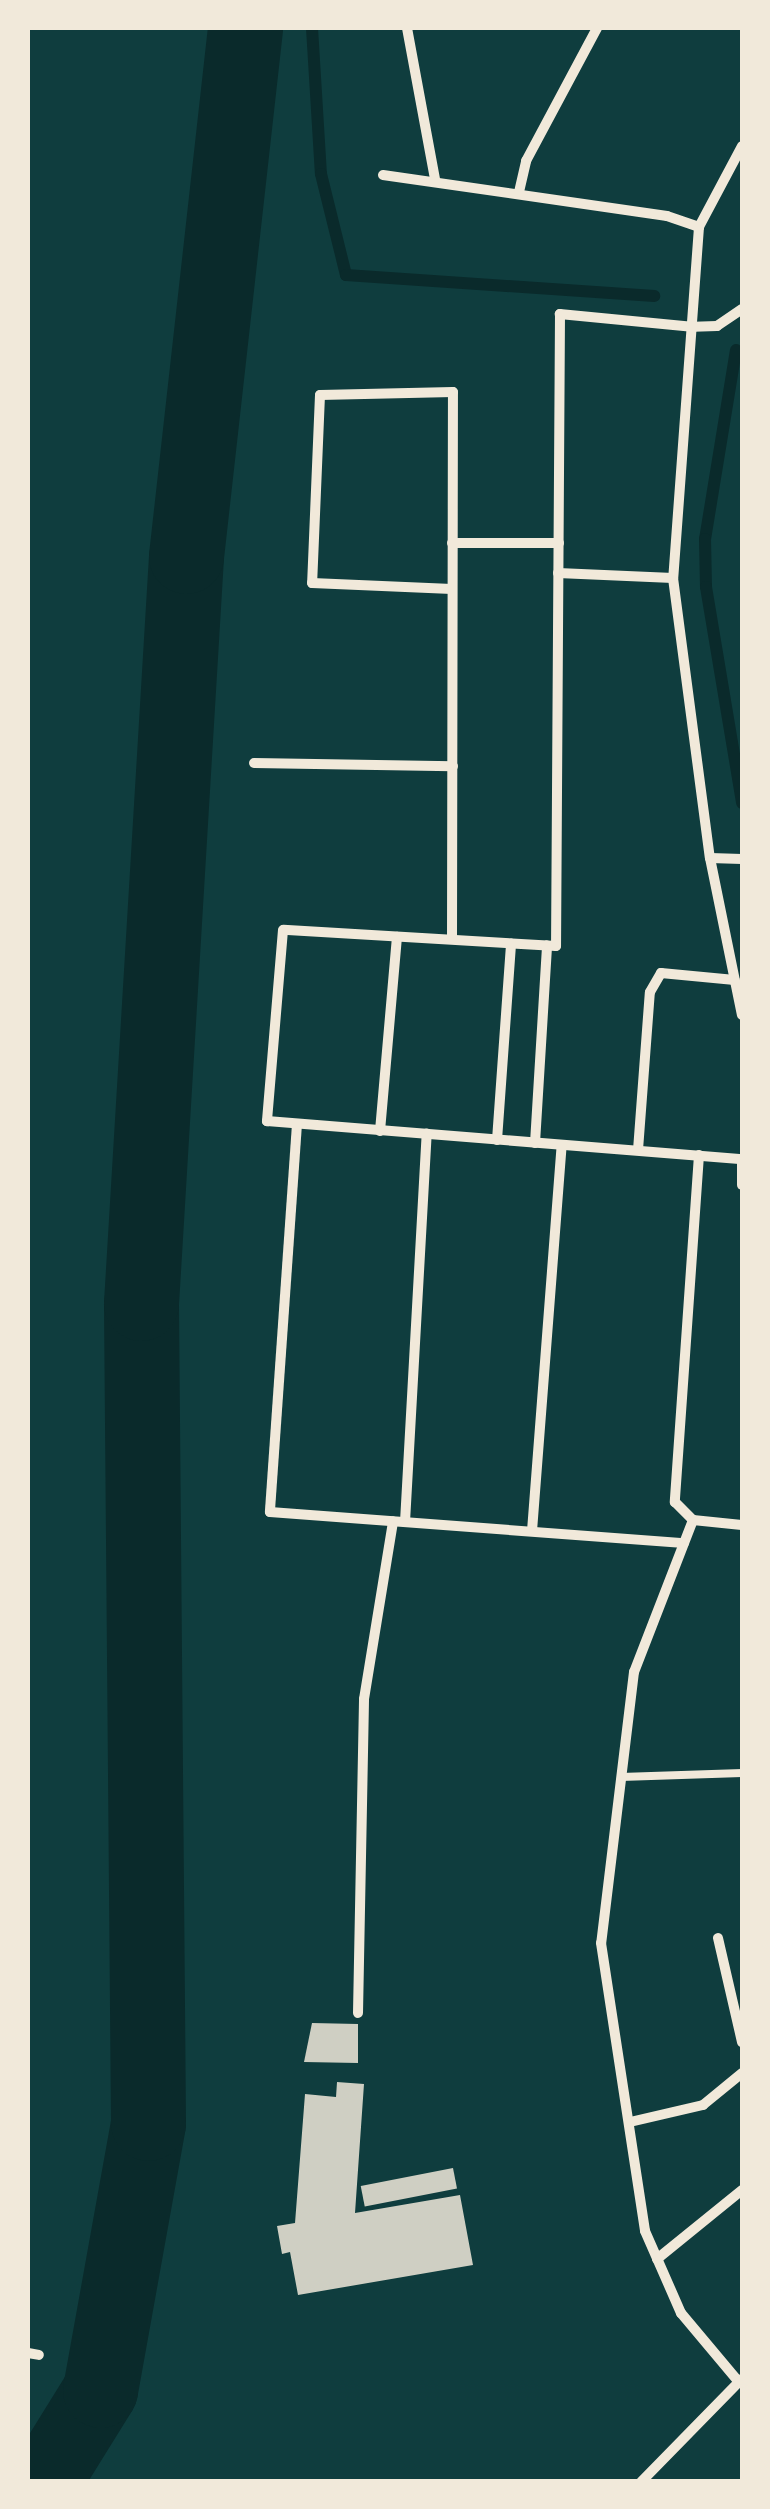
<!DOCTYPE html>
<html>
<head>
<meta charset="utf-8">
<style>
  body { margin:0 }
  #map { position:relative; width:770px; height:2509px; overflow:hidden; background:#0f3d3e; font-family:"Crimson Pro",serif }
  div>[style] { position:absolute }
  .stream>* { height:12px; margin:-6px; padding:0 6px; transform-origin:6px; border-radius:6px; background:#0a2a2b }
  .river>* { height:75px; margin:-37.5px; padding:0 37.5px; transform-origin:37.5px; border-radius:37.5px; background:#0a2a2b }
  .building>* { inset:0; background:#cfcfc3; transform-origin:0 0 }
  .service>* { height:8px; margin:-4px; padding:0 4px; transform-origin:4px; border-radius:4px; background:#f1e9da }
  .minor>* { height:10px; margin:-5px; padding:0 5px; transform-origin:5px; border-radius:5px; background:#f1e9da }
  span { translate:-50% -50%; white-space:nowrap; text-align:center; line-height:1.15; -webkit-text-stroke:10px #f1e9da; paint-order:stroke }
  .frame { position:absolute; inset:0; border:30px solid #f1e9da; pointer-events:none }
</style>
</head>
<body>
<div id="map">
  <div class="stream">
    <i style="left:312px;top:28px;width:146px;rotate:86.5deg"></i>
    <i style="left:321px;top:174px;width:104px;rotate:76.1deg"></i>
    <i style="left:346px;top:275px;width:309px;rotate:3.9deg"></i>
    <i style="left:736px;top:350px;width:192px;rotate:99.3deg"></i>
    <i style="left:705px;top:539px;width:48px;rotate:88.8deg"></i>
    <i style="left:706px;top:587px;width:219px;rotate:80.5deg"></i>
  </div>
  <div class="river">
    <i style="left:43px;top:2482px;width:108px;rotate:-58.2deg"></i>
    <i style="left:100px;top:2390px;width:271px;rotate:-79.8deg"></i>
    <i style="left:148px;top:2123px;width:820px;rotate:-90.49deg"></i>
    <i style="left:141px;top:1303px;width:748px;rotate:-86.55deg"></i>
    <i style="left:186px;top:556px;width:531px;rotate:-83.62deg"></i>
  </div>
  <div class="building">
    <i style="clip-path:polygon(312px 2023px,358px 2024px,358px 2063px,304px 2062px)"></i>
    <i style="clip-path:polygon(337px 2082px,364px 2084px,355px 2213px,460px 2195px,473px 2265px,298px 2295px,290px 2252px,282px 2254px,277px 2226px,295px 2223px,305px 2094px,336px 2097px)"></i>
    <i style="left:453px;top:2168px;width:21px;height:94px;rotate:79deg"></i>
  </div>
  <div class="service">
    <i style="left:621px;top:1777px;width:121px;rotate:-1.9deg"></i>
  </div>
  <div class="minor">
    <i style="left:407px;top:28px;width:154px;rotate:79.5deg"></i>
    <i style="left:742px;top:146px;width:92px;rotate:118deg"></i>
    <i style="left:699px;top:227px;width:352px;rotate:94.2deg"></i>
    <i style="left:673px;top:578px;width:282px;rotate:82.5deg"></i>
    <i style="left:710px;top:858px;width:160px;rotate:78.5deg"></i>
    <i style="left:383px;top:175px;width:287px;rotate:8.2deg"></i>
    <i style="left:667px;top:216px;width:34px;rotate:19deg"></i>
    <i style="left:519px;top:192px;width:32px;rotate:-77deg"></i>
    <i style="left:526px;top:161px;width:151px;rotate:-61.9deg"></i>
    <i style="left:742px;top:309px;width:30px;rotate:146deg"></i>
    <i style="left:717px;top:326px;width:23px;rotate:178deg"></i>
    <i style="left:694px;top:327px;width:135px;rotate:-174.5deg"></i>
    <i style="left:560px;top:314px;width:632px;rotate:90.36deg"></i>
    <i style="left:556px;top:946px;width:273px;rotate:-176.6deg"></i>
    <i style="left:283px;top:930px;width:192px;rotate:94.8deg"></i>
    <i style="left:267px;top:1121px;width:477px;rotate:4.6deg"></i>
    <i style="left:452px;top:543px;width:107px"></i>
    <i style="left:558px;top:573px;width:115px;rotate:2.5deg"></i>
    <i style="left:254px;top:763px;width:199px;rotate:0.9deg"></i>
    <i style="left:710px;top:858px;width:32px;rotate:2deg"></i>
    <i style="left:452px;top:939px;width:547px;rotate:-89.9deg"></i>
    <i style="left:453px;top:392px;width:133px;rotate:178.7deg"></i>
    <i style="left:320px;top:395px;width:188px;rotate:92.4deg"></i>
    <i style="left:312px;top:583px;width:140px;rotate:2.5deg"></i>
    <i style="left:297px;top:1124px;width:389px;rotate:94deg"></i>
    <i style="left:270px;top:1512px;width:415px;rotate:4.3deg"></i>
    <i style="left:380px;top:1131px;width:195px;rotate:-85deg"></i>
    <i style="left:497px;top:1140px;width:197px;rotate:-85.9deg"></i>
    <i style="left:535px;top:1143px;width:198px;rotate:-86.5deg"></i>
    <i style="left:638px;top:1150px;width:158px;rotate:-85.7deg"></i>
    <i style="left:650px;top:992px;width:22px;rotate:-60deg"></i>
    <i style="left:661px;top:973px;width:74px;rotate:5.4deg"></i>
    <i style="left:699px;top:1155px;width:348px;rotate:94deg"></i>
    <i style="left:675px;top:1502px;width:25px;rotate:45deg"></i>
    <i style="left:693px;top:1520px;width:49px;rotate:5.8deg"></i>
    <i style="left:742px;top:1159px;width:26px;rotate:90deg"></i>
    <i style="left:693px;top:1520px;width:163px;rotate:111.2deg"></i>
    <i style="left:634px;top:1672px;width:273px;rotate:96.9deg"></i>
    <i style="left:601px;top:1943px;width:291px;rotate:81.3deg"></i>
    <i style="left:645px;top:2231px;width:90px;rotate:66.3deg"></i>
    <i style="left:681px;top:2313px;width:90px;rotate:50deg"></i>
    <i style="left:405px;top:1522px;width:389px;rotate:-86.8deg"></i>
    <i style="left:532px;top:1531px;width:387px;rotate:-85.6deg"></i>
    <i style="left:718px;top:1938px;width:107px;rotate:77deg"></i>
    <i style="left:358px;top:2013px;width:314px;rotate:-88.9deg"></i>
    <i style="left:364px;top:1699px;width:180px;rotate:-80.7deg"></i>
    <i style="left:630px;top:2122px;width:75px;rotate:-13.1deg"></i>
    <i style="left:703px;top:2105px;width:50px;rotate:-39.4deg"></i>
    <i style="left:657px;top:2259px;width:109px;rotate:-39.1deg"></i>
    <i style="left:28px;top:2353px;width:11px;rotate:10deg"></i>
    <i style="left:641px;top:2482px;width:144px;rotate:-45.6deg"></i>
  </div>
  <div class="frame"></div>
</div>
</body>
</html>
